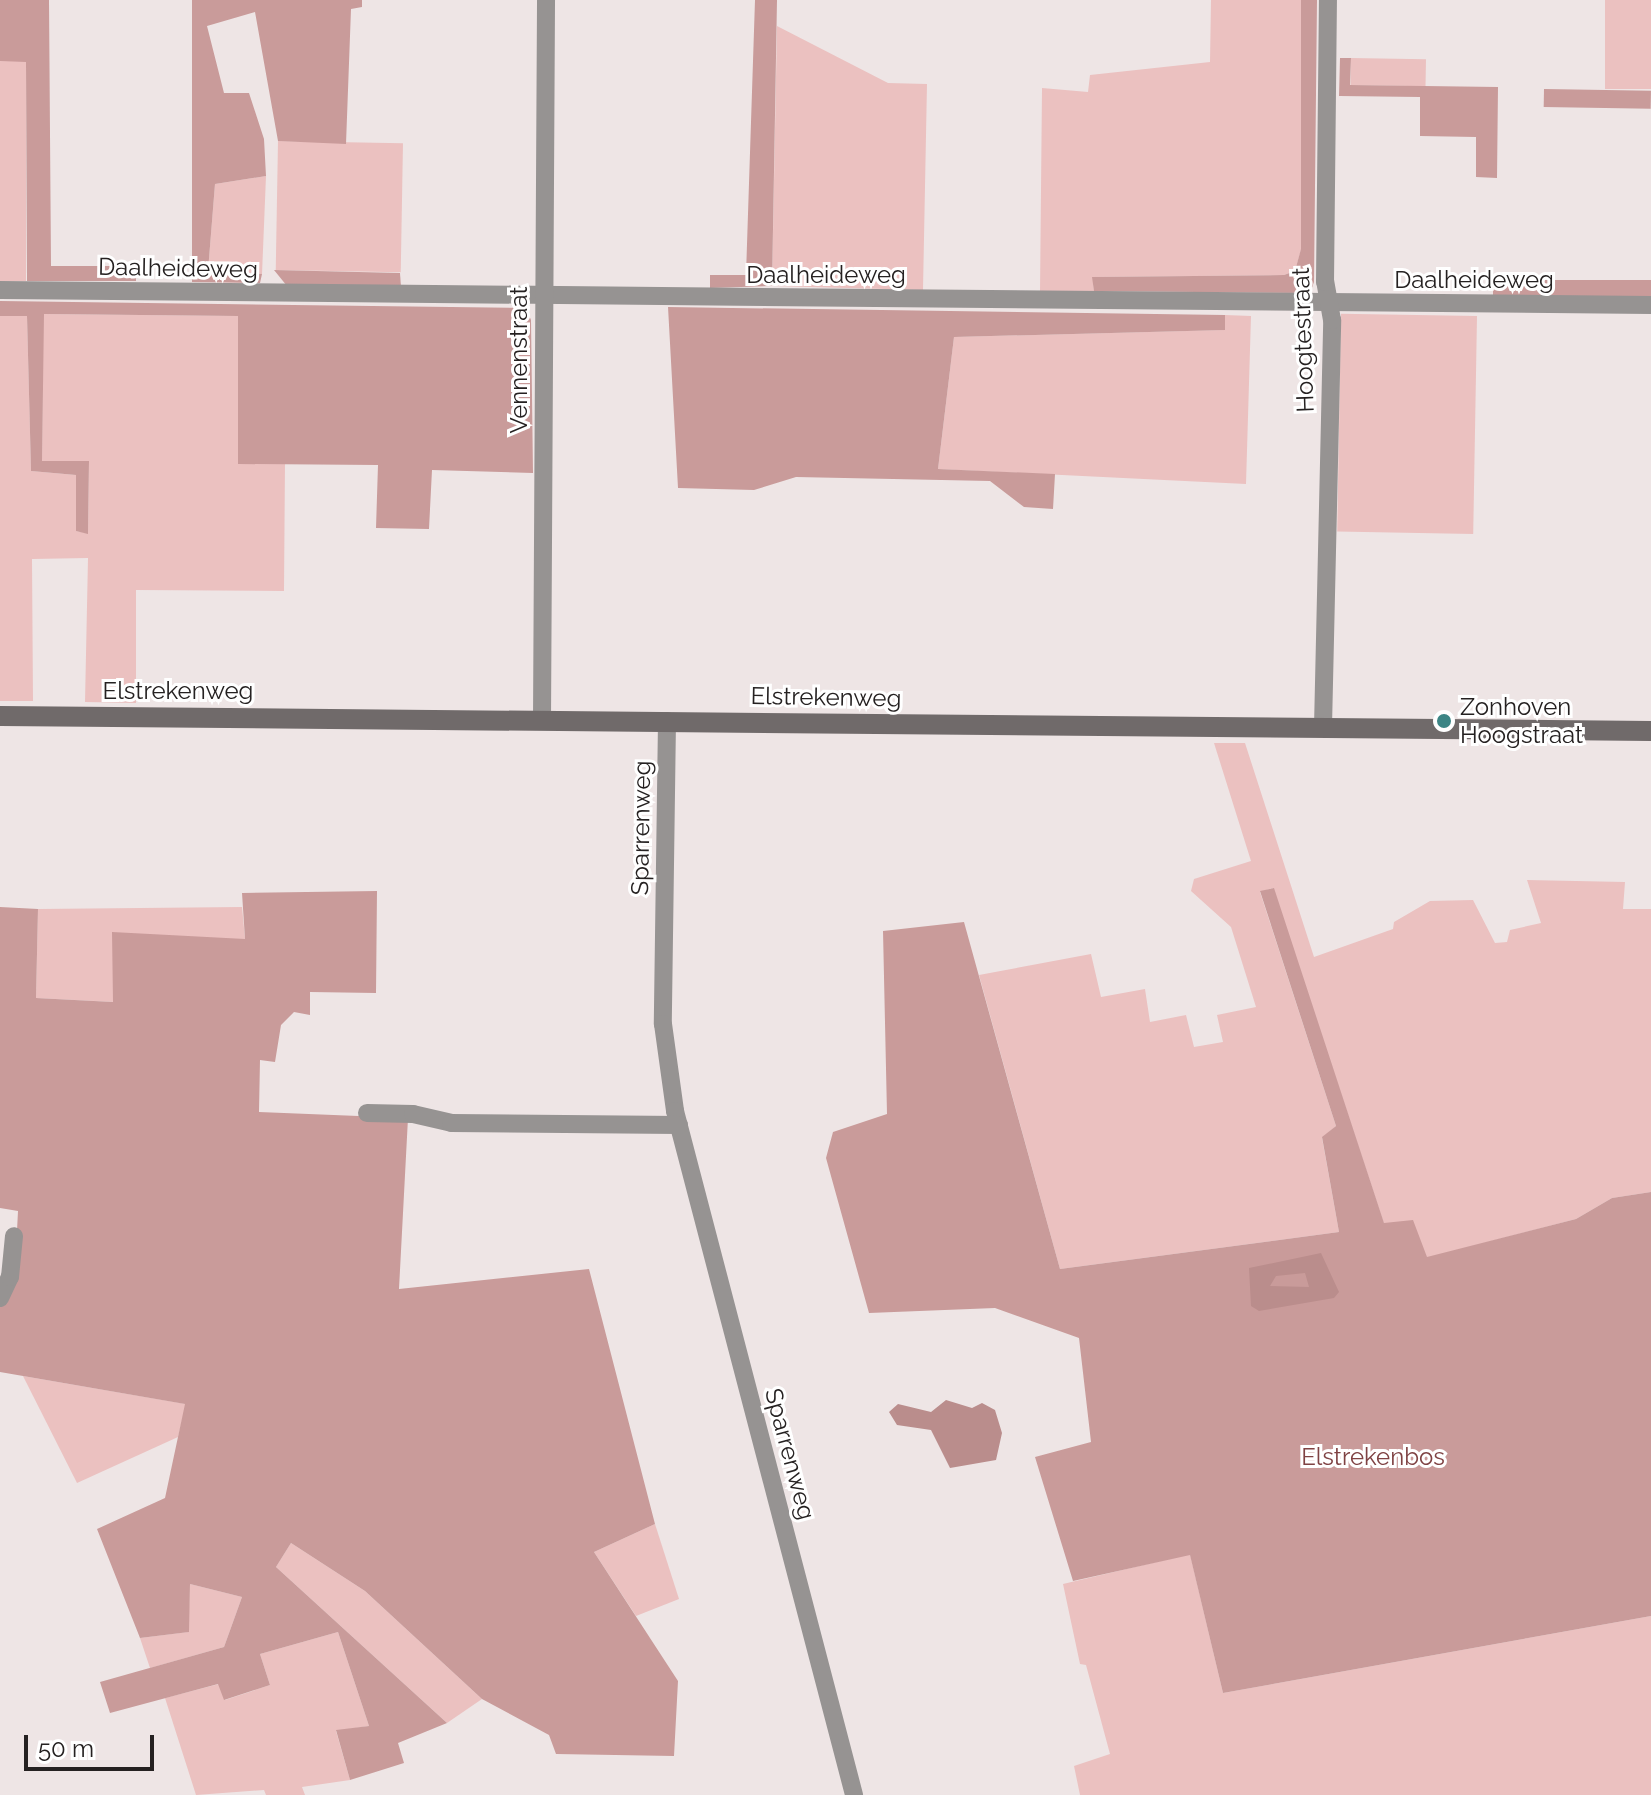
<!DOCTYPE html>
<html>
<head>
<meta charset="utf-8">
<style>
  body { margin:0 }
  #map { position:relative; width:1651px; height:1795px; overflow:hidden; background:#eee5e5; font-family:Raleway,sans-serif }
  div>[style] { position:absolute }
  .green>* { inset:0; background:#ebc1c0; transform-origin:0 0 }
  .forest>* { inset:0; background:#c99b9a; transform-origin:0 0 }
  .water>* { inset:0; background:#ba8d8c }
  .street>* { height:18px; margin:-9px; padding:0 9px; transform-origin:9px; border-radius:9px; background:#969392 }
  .secondary>* { height:20px; margin:-10px; padding:0 10px; transform-origin:10px; border-radius:10px; background:#706a6a }
  .dots>* { width:22px; height:22px; translate:-50% -50%; box-sizing:border-box; border:4px solid #fff; border-radius:50% }
  span { translate:-50% -50%; white-space:nowrap; text-align:center; line-height:1.15; -webkit-text-stroke:6px #fff; paint-order:stroke }
  .street-label { font-size:24px; color:#252121 }
  .poi-label { font-size:24px; color:#252121 }
  .left { translate:0 -50%; text-align:left }
  .park-label { font-size:24px; color:#7f4243 }
  .scale { position:absolute; left:24px; top:1735px; width:130px; height:36px; box-sizing:border-box; border:4px solid #252121; border-top:0; padding-left:10px; font-size:24px; line-height:28px; white-space:nowrap; color:#252121; -webkit-text-stroke:6px #fff; paint-order:stroke }
</style>
</head>
<body>
<div id="map">
  <div class="green">
    <i style="clip-path:polygon(1211px 0,1301px 0,1301px 250px,1295px 271px,1284px 275px,1093px 277px,1094px 291px,1040px 292px,1042px 88px,1088px 92px,1090px 75px,1210px 62px)"></i>
    <i style="left:1605px;top:0;width:46px;height:89px"></i>
    <i style="clip-path:polygon(777px 26px,888px 83px,927px 84px,923px 290px,772px 286px)"></i>
    <i style="left:1351px;top:58px;width:75px;height:27px;rotate:1deg"></i>
    <i style="left:0;top:61px;width:26px;height:220px"></i>
    <i style="left:278px;top:141px;width:125px;height:129px;rotate:1deg"></i>
    <i style="clip-path:polygon(266px 176px,262px 274px,208px 271px,215px 184px)"></i>
    <i style="clip-path:polygon(43px 314px,238px 316px,238px 464px,285px 463px,284px 591px,136px 590px,136px 703px,85px 702px,88px 558px,32px 559px,33px 701px,0 701px,0 316px,27px 316px,31px 471px,76px 475px,76px 531px,88px 533px,89px 462px,42px 461px)"></i>
    <i style="clip-path:polygon(1225px 315px,1251px 316px,1246px 484px,938px 469px,954px 337px,1224px 330px)"></i>
    <i style="left:1477px;top:316px;width:218px;height:136px;rotate:91deg"></i>
    <i style="clip-path:polygon(1214px 743px,1245px 743px,1314px 957px,1393px 929px,1394px 922px,1430px 901px,1473px 900px,1495px 943px,1507px 942px,1510px 930px,1541px 923px,1527px 880px,1625px 882px,1623px 909px,1651px 909px,1651px 1192px,1612px 1198px,1576px 1219px,1427px 1258px,1384px 1224px,1273px 888px,1260px 892px,1336px 1126px,1322px 1138px,1339px 1232px,1060px 1269px,979px 975px,1091px 954px,1101px 997px,1145px 989px,1150px 1022px,1186px 1015px,1194px 1047px,1223px 1042px,1217px 1015px,1256px 1007px,1231px 927px,1191px 891px,1194px 879px,1251px 861px)"></i>
    <i style="clip-path:polygon(242px 907px,245px 939px,114px 1002px,36px 998px,38px 909px)"></i>
    <i style="clip-path:polygon(23px 1376px,186px 1404px,178px 1437px,77px 1483px)"></i>
    <i style="clip-path:polygon(655px 1524px,679px 1599px,636px 1616px,594px 1552px)"></i>
    <i style="clip-path:polygon(291px 1543px,365px 1591px,482px 1699px,447px 1723px,276px 1567px)"></i>
    <i style="clip-path:polygon(1190px 1554px,1223px 1693px,1651px 1616px,1651px 1795px,1080px 1795px,1074px 1766px,1110px 1754px,1086px 1665px,1080px 1664px,1063px 1584px)"></i>
    <i style="clip-path:polygon(190px 1584px,242px 1597px,224px 1647px,150px 1668px,140px 1638px,188px 1632px)"></i>
    <i style="clip-path:polygon(338px 1632px,369px 1726px,336px 1731px,350px 1780px,302px 1787px,305px 1795px,266px 1795px,264px 1790px,196px 1795px,165px 1698px,219px 1684px,225px 1700px,270px 1685px,260px 1654px)"></i>
  </div>
  <div class="forest">
    <i style="clip-path:polygon(0 0,49px 0,51px 266px,136px 266px,136px 281px,27px 281px,26px 62px,0 61px)"></i>
    <i style="clip-path:polygon(192px 0,362px 0,362px 7px,351px 9px,346px 144px,278px 141px,255px 12px,207px 26px,224px 93px,249px 93px,264px 139px,266px 176px,215px 184px,208px 271px,262px 274px,260px 283px,192px 282px)"></i>
    <i style="clip-path:polygon(755px 0,777px 0,772px 286px,710px 288px,710px 275px,746px 275px)"></i>
    <i style="clip-path:polygon(1301px 0,1317px 0,1314px 282px,1310px 293px,1094px 291px,1092px 277px,1284px 275px,1295px 271px,1301px 249px)"></i>
    <i style="clip-path:polygon(1340px 58px,1351px 58px,1350px 85px,1498px 87px,1497px 178px,1476px 177px,1476px 137px,1420px 136px,1420px 97px,1339px 96px)"></i>
    <i style="left:1544px;top:89px;width:107px;height:18px;rotate:1deg"></i>
    <i style="clip-path:polygon(274px 270px,400px 273px,401px 287px,287px 286px)"></i>
    <i style="left:1493px;top:280px;width:158px;height:16px"></i>
    <i style="clip-path:polygon(0 301px,526px 308px,531px 320px,533px 473px,432px 470px,429px 529px,376px 528px,378px 465px,238px 464px,238px 316px,44px 314px,42px 461px,89px 461px,88px 534px,76px 531px,76px 475px,31px 471px,27px 316px,0 316px)"></i>
    <i style="clip-path:polygon(668px 307px,1225px 315px,1225px 330px,954px 337px,938px 469px,1055px 474px,1053px 509px,1024px 507px,990px 481px,796px 477px,754px 490px,678px 488px)"></i>
    <i style="clip-path:polygon(1274px 888px,1384px 1223px,1413px 1220px,1427px 1257px,1576px 1219px,1612px 1198px,1651px 1192px,1651px 1616px,1223px 1693px,1190px 1555px,1073px 1581px,1035px 1457px,1091px 1442px,1079px 1338px,995px 1308px,869px 1313px,826px 1158px,833px 1132px,887px 1114px,883px 931px,964px 922px,1060px 1269px,1339px 1232px,1322px 1137px,1336px 1126px,1260px 891px)"></i>
    <i style="clip-path:polygon(377px 891px,376px 993px,310px 992px,310px 1015px,294px 1012px,281px 1025px,275px 1062px,260px 1060px,259px 1112px,408px 1118px,399px 1289px,589px 1269px,655px 1524px,594px 1552px,678px 1681px,674px 1756px,556px 1754px,549px 1735px,482px 1699px,365px 1591px,291px 1543px,276px 1567px,447px 1723px,398px 1743px,404px 1763px,350px 1780px,336px 1730px,369px 1726px,338px 1632px,260px 1654px,270px 1685px,224px 1700px,218px 1684px,110px 1713px,100px 1682px,224px 1647px,242px 1597px,190px 1584px,189px 1632px,140px 1638px,97px 1529px,165px 1498px,185px 1404px,0 1372px,0 1301px,16px 1250px,18px 1211px,0 1208px,0 907px,38px 909px,36px 998px,113px 1002px,112px 932px,245px 939px,242px 893px)"></i>
  </div>
  <div class="water">
    <i style="clip-path:polygon(evenodd,1321px 1253px,1339px 1292px,1334px 1298px,1259px 1311px,1251px 1306px,1249px 1268px,1321px 1253px,1305px 1273px,1309px 1287px,1270px 1286px,1276px 1276px,1305px 1273px)"></i>
    <i style="clip-path:polygon(946px 1400px,972px 1408px,982px 1403px,995px 1410px,1002px 1433px,996px 1460px,950px 1468px,931px 1430px,897px 1425px,889px 1412px,898px 1404px,931px 1412px)"></i>
  </div>
  <div class="street">
    <i style="left:0;top:290px;width:1651px;rotate:0.52deg"></i>
    <i style="left:542px;top:720px;width:720px;rotate:-89.68deg"></i>
    <i style="left:667px;top:721px;width:303px;rotate:90.8deg"></i>
    <i style="left:663px;top:1024px;width:88px;rotate:82.1deg"></i>
    <i style="left:675px;top:1111px;width:707px;rotate:75.33deg"></i>
    <i style="left:1323px;top:727px;width:407px;rotate:-88.7deg"></i>
    <i style="left:1332px;top:320px;width:39px;rotate:-100deg"></i>
    <i style="left:1325px;top:282px;width:282px;rotate:-89.4deg"></i>
    <i style="left:367px;top:1113px;width:46px;rotate:1.2deg"></i>
    <i style="left:413px;top:1114px;width:39px;rotate:13deg"></i>
    <i style="left:451px;top:1123px;width:228px;rotate:0.5deg"></i>
    <i style="left:0;top:1298px;width:23px;rotate:-65deg"></i>
    <i style="left:10px;top:1277px;width:41px;rotate:-84.4deg"></i>
  </div>
  <div class="secondary">
    <i style="left:0;top:716px;width:1651px;rotate:0.52deg"></i>
  </div>
  <div class="dots">
    <i style="left:1444px;top:721px;background:#3c8585"></i>
  </div>
  <div class="street-label">
    <span style="left:178px;top:268px;rotate:1deg">Daalheideweg</span>
    <span style="left:826px;top:275px">Daalheideweg</span>
    <span style="left:1474px;top:280px">Daalheideweg</span>
    <span style="left:1303px;top:340px;rotate:-92deg">Hoogtestraat</span>
    <span style="left:519px;top:360px;rotate:-90deg">Vennenstraat</span>
    <span style="left:178px;top:691px">Elstrekenweg</span>
    <span style="left:826px;top:697px;rotate:1deg">Elstrekenweg</span>
    <span style="left:641px;top:828px;rotate:-89deg">Sparrenweg</span>
    <span style="left:790px;top:1454px;rotate:75deg">Sparrenweg</span>
  </div>
  <div class="poi-label">
    <span class="left" style="left:1460px;top:721px">Zonhoven<br>Hoogstraat</span>
  </div>
  <div class="park-label">
    <span style="left:1373px;top:1457px">Elstrekenbos</span>
  </div>
  <div class="scale">50 m</div>
</div>
</body>
</html>
